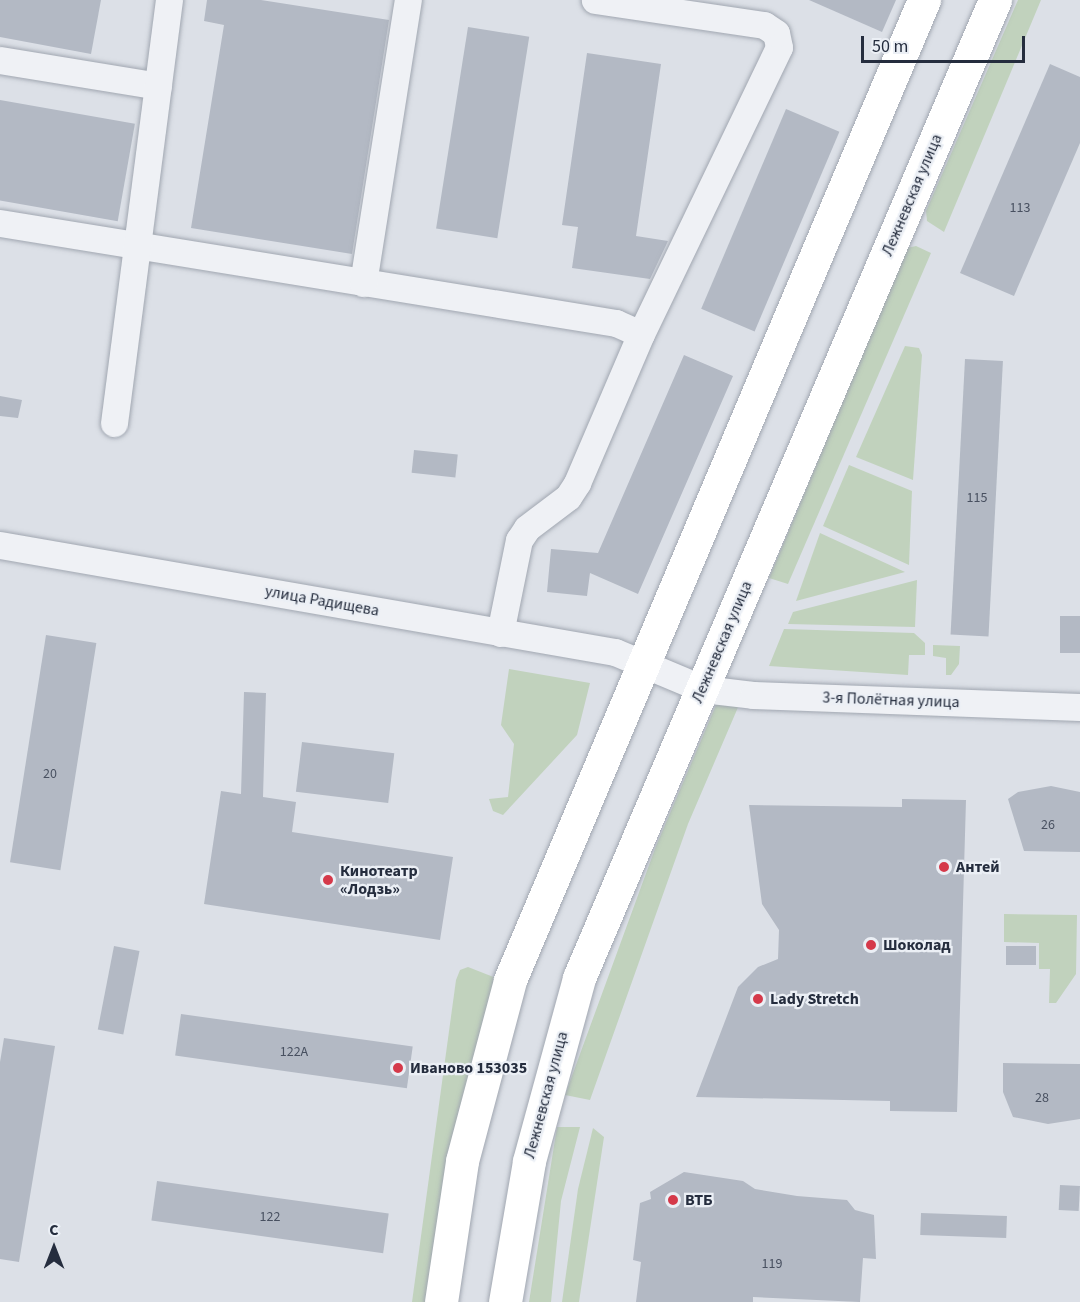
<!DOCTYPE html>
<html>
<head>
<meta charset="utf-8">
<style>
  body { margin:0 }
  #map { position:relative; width:1080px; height:1302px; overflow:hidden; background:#dce0e7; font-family:"Source Sans 3",sans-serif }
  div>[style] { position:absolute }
  .green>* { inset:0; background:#c1d2bd }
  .building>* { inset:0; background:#b3b9c4; transform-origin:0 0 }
  .roads { filter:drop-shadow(0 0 2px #a1a7b1) drop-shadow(0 0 2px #a1a7b1) }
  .minor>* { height:27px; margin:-13.5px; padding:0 13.5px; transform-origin:13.5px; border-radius:13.5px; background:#eff1f5 }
  .highway>* { height:33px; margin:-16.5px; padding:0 16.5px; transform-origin:16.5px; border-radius:16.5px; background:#fff }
  .dots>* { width:16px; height:16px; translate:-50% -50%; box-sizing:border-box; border:3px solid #ebeff5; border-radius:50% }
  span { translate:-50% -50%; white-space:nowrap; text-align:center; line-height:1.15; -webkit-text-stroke:4.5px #ebeff5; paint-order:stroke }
  .number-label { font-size:14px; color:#485060 }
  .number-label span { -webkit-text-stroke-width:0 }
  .street-label { font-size:16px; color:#252d3e }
  .poi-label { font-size:16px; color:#252d3e; font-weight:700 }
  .left { translate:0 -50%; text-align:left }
  .north { position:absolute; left:24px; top:1218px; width:60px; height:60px; -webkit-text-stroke:4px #ebeff5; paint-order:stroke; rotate:0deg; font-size:16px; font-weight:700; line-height:24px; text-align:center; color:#252d3e }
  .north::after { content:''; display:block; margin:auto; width:21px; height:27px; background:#252d3e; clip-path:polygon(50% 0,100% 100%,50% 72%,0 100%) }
  .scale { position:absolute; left:861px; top:36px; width:164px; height:27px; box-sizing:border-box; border:3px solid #252d3e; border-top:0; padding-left:8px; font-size:18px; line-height:21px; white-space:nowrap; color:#252d3e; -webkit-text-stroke:4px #ebeff5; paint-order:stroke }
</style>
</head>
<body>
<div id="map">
  <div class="green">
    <i style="clip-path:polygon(1018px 0,1041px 0,944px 232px,927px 221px,926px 211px)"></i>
    <i style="clip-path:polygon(916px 246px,931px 253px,788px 584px,769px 578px,907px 248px)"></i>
    <i style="clip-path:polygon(905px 346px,919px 348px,922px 355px,913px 480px,856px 457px)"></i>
    <i style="clip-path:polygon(849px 465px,912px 491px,909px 565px,823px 526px)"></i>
    <i style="clip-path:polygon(820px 533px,905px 572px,796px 601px)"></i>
    <i style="clip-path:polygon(917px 580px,915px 627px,788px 624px,793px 612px)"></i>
    <i style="clip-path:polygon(784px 629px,914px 633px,925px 643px,925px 655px,909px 655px,908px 675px,769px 666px)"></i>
    <i style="clip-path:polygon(933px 645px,960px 646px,959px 664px,951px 675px,946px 675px,946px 658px,933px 656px)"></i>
    <i style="clip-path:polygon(509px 669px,590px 683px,577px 735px,503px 815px,493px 811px,489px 799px,508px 797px,514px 744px,501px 725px)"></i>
    <i style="clip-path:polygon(716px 705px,739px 705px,688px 824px,590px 1100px,565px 1095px,656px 846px)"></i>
    <i style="clip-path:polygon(1004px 914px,1077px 915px,1076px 974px,1056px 1003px,1049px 1003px,1050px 969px,1039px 969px,1039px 943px,1004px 942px)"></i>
    <i style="clip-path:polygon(468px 967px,496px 978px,429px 1302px,412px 1302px,456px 980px,460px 970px)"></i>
    <i style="clip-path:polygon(557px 1127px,580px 1127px,561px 1201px,551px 1302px,529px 1302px)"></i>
    <i style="clip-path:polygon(593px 1128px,604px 1137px,579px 1302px,562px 1302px,578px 1189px)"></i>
  </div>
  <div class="building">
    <i style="clip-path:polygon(0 0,101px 0,91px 54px,0 37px)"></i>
    <i style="clip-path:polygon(207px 0,261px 0,389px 20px,352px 254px,191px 228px,224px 25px,204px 21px)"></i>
    <i style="clip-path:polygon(809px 0,896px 0,882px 32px)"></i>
    <i style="left:468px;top:27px;width:62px;height:204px;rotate:9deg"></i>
    <i style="clip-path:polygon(587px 53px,661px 64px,636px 236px,668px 241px,650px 279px,572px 268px,578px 227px,562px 225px)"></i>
    <i style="clip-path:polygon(1050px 64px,1080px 77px,1080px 143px,1014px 296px,960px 273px)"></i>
    <i style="left:0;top:100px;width:137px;height:99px;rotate:10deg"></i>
    <i style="left:786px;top:109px;width:58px;height:217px;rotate:23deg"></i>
    <i style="clip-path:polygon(684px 355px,733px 376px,638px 594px,590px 573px,587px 596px,547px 592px,551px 549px,598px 553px)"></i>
    <i style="left:965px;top:359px;width:38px;height:276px;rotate:3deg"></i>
    <i style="clip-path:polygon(0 396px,22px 400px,18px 418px,0 416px)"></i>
    <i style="left:414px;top:450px;width:44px;height:23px;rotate:6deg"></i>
    <i style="left:1060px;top:616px;width:20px;height:37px"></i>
    <i style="left:46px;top:635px;width:51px;height:230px;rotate:9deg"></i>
    <i style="clip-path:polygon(244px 692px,266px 693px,263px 797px,296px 802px,292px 832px,453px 857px,440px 940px,204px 904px,221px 791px,241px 794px)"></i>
    <i style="left:302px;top:742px;width:93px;height:50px;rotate:7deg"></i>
    <i style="clip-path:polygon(1051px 786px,1080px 792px,1080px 852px,1024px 851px,1008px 799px,1018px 792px)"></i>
    <i style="clip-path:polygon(902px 799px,966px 800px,957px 1112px,890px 1111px,890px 1101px,696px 1097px,738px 987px,758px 967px,778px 959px,779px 930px,762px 904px,749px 805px,902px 807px)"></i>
    <i style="left:114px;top:946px;width:26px;height:85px;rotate:11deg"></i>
    <i style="left:1006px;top:946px;width:30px;height:19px"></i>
    <i style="left:181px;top:1014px;width:234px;height:42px;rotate:8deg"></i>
    <i style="clip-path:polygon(4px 1038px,55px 1046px,19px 1262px,0 1259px,0 1062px)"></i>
    <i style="clip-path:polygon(1003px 1063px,1080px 1064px,1080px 1119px,1048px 1124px,1013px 1117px,1003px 1092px)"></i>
    <i style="clip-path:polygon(684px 1172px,743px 1181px,755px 1189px,797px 1196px,847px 1200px,855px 1210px,874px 1215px,876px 1259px,863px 1258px,860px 1302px,753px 1297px,753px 1302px,636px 1302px,641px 1262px,633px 1260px,640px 1203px,651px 1199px,650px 1192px)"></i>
    <i style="left:157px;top:1181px;width:234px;height:40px;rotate:8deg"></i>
    <i style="left:1060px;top:1185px;width:20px;height:25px;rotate:3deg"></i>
    <i style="left:921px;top:1213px;width:86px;height:22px;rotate:2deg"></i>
  </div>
  <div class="roads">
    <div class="minor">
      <i style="left:0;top:60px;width:160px;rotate:9.3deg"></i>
      <i style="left:0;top:223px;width:624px;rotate:9.22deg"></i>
      <i style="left:616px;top:323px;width:27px;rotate:24deg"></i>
      <i style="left:363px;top:283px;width:287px;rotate:-81deg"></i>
      <i style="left:114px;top:423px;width:427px;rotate:-82.6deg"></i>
      <i style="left:0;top:545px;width:624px;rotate:9.87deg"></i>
      <i style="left:615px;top:652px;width:95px;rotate:22.8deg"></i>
      <i style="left:703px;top:689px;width:50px;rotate:6.8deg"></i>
      <i style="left:753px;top:695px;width:327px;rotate:2.1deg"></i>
      <i style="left:500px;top:633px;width:95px;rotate:-78.5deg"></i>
      <i style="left:519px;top:540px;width:14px;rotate:-56deg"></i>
      <i style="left:527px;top:528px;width:51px;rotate:-37.1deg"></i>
      <i style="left:568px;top:497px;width:17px;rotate:-57deg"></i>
      <i style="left:577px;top:483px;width:162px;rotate:-66.8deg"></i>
      <i style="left:641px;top:334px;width:318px;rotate:-64.3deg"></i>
      <i style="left:779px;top:47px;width:14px;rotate:-102deg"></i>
      <i style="left:776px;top:33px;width:14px;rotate:-146deg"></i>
      <i style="left:764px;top:25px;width:171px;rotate:-171.6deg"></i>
    </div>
    <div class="highway">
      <i style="left:441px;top:1302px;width:143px;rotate:-81.5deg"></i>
      <i style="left:462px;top:1161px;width:187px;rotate:-75.1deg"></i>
      <i style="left:510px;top:980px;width:1064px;rotate:-67.1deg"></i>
      <i style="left:505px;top:1302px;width:143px;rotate:-80.3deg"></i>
      <i style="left:529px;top:1161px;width:190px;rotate:-74.7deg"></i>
      <i style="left:579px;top:978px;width:1063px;rotate:-66.96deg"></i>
    </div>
  </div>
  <div class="dots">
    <i style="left:944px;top:867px;background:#d5394a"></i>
    <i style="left:328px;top:880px;background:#d5394a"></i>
    <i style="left:871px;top:945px;background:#d5394a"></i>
    <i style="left:758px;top:999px;background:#d5394a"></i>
    <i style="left:398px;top:1068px;background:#d5394a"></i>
    <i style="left:673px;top:1200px;background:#d5394a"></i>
  </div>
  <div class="number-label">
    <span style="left:1020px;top:208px">113</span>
    <span style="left:977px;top:498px">115</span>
    <span style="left:50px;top:774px">20</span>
    <span style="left:1048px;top:825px">26</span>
    <span style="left:294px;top:1052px">122А</span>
    <span style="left:1042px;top:1098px">28</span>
    <span style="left:270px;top:1217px">122</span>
    <span style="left:772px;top:1264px">119</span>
  </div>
  <div class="street-label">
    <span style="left:912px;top:195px;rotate:-67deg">Лежневская улица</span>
    <span style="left:322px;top:601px;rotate:10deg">улица Радищева</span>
    <span style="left:722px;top:642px;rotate:-67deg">Лежневская улица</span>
    <span style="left:891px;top:700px;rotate:2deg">3-я Полётная улица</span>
    <span style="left:546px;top:1095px;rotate:-75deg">Лежневская улица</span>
  </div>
  <div class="poi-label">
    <span class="left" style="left:956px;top:867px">Антей</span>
    <span class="left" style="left:340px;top:880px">Кинотеатр<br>«Лодзь»</span>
    <span class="left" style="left:883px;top:945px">Шоколад</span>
    <span class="left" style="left:770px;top:999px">Lady Stretch</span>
    <span class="left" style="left:410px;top:1068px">Иваново 153035</span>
    <span class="left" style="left:685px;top:1200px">ВТБ</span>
  </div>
  <div class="north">С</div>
  <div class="scale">50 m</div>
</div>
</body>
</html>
